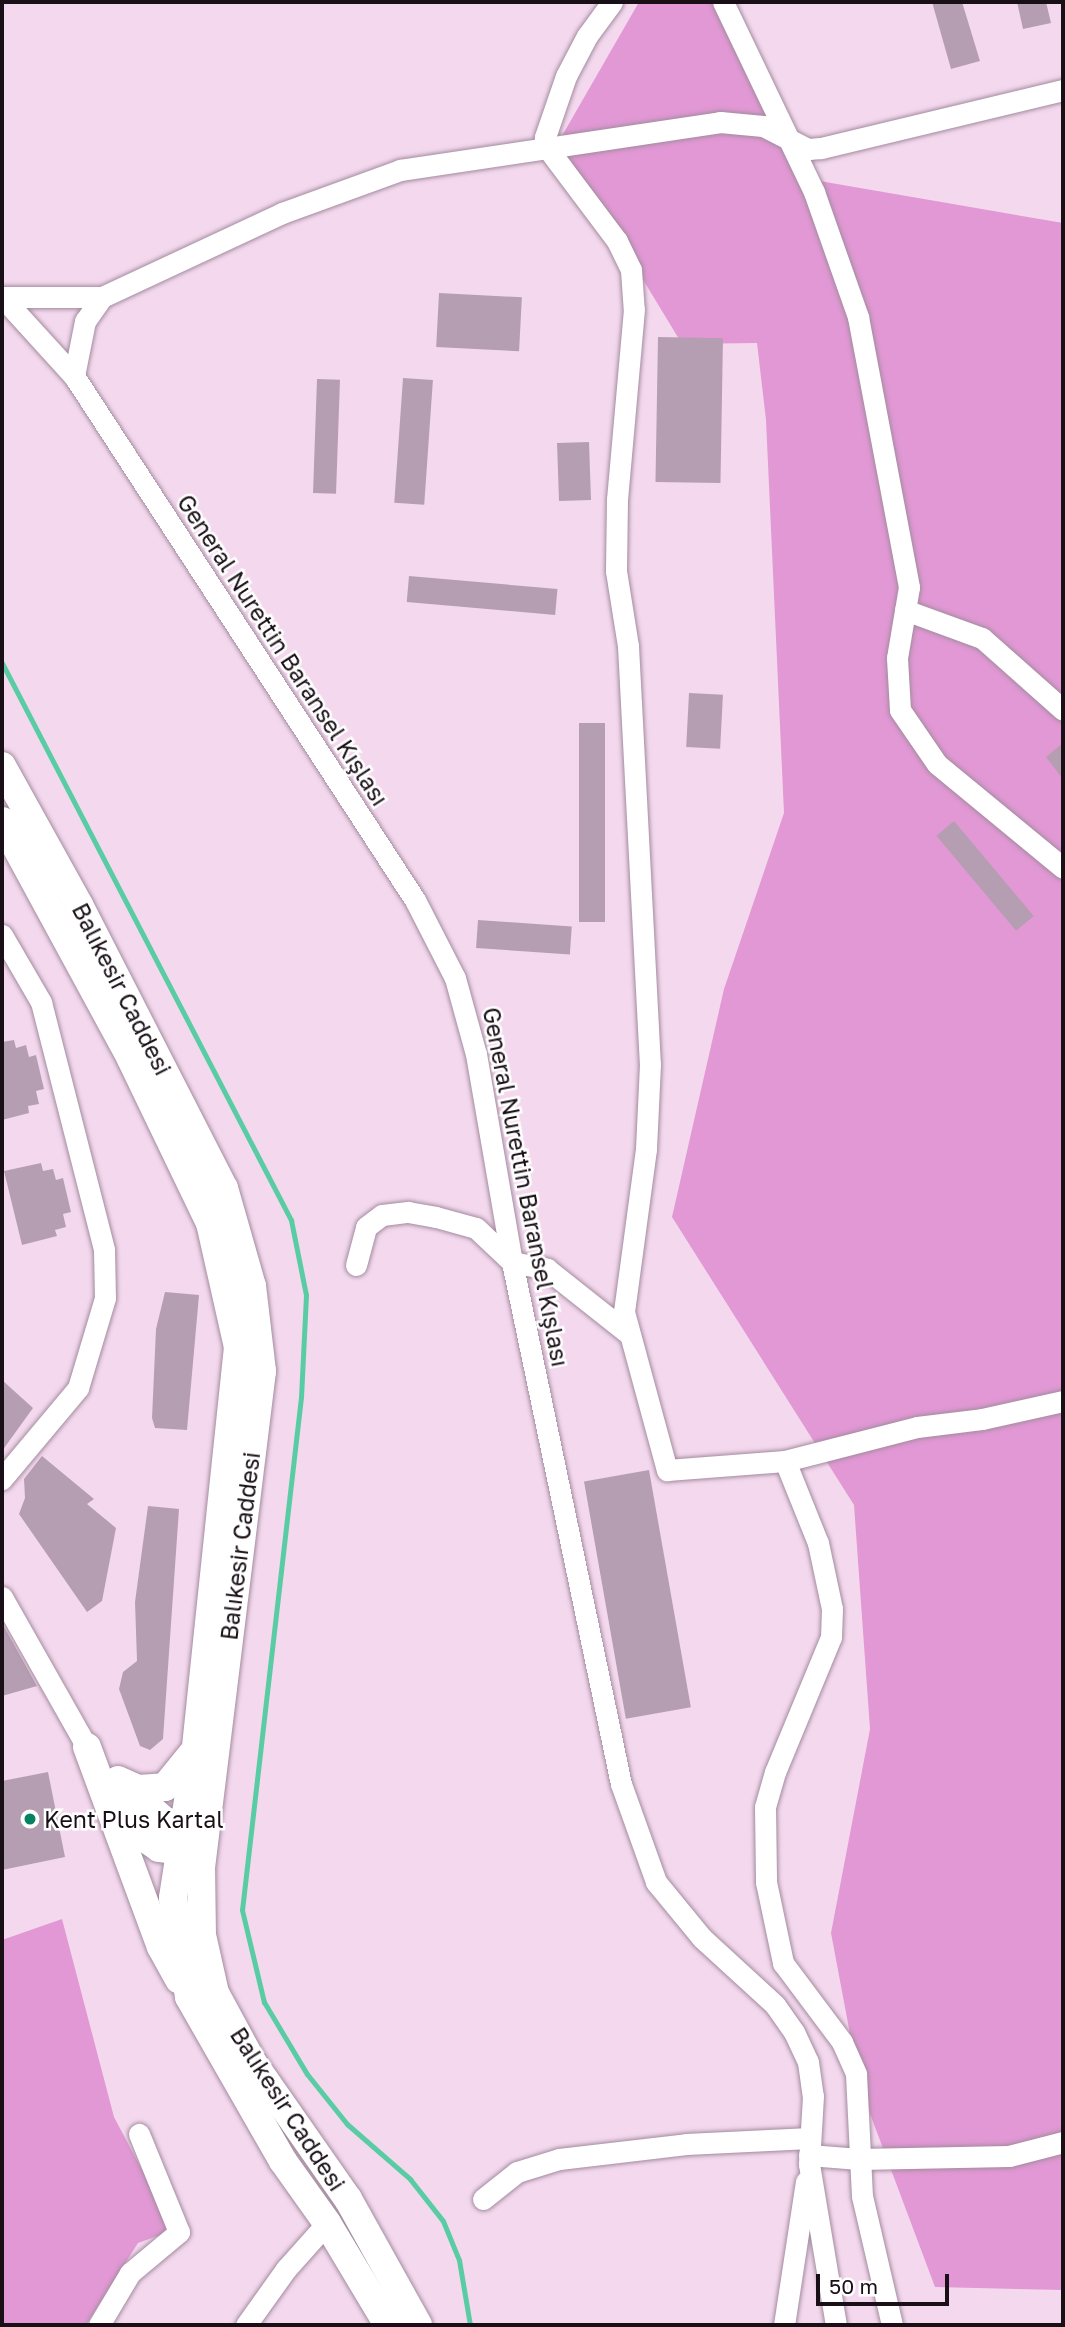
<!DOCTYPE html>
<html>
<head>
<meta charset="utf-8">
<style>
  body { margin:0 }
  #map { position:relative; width:1065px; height:2327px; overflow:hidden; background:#f4d9ee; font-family:"Golos Text",sans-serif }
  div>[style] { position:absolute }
  .green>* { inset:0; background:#e198d4 }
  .stream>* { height:5px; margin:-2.5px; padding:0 2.5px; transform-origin:2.5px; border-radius:2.5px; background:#59cca4 }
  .building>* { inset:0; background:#b69eb2; transform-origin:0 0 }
  .roads { filter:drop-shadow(0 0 2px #a38b9f) drop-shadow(0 0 2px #a38b9f) }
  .minor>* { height:21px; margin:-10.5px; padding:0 10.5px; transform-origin:10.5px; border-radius:10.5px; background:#fff }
  .major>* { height:28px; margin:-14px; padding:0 14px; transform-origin:14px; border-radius:14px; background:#fff }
  .dots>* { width:19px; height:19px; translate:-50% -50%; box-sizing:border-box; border:4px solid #fff; border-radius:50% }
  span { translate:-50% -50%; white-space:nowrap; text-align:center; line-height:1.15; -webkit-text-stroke:5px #fff; paint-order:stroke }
  .street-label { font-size:23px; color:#191017 }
  .poi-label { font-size:23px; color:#191017 }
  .left { translate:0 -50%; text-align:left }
  .frame { position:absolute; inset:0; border:4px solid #191017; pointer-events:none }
  .scale { position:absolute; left:816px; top:2274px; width:133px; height:32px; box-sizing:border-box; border:4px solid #191017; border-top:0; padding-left:9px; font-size:21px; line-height:24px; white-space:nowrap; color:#191017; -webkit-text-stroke:5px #fff; paint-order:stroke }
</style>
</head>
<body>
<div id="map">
  <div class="green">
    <i style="clip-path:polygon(639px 2px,717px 2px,808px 179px,1063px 223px,1063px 2290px,935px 2287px,860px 2087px,831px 1933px,870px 1729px,854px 1505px,672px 1217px,724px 989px,784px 813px,766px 420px,757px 343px,682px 344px,559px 141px)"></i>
    <i style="clip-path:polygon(62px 1919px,114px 2117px,174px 2230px,138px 2243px,86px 2325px,2px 2325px,2px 1940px)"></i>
  </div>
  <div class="stream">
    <i style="left:2px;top:663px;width:628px;rotate:62.58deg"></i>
    <i style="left:291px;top:1220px;width:76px;rotate:78.7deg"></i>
    <i style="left:306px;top:1295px;width:102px;rotate:92.8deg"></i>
    <i style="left:301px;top:1397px;width:516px;rotate:96.56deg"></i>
    <i style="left:242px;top:1910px;width:95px;rotate:76.6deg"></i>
    <i style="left:264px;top:2002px;width:84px;rotate:59.2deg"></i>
    <i style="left:307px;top:2074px;width:64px;rotate:51.3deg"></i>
    <i style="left:347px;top:2124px;width:84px;rotate:41.1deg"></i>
    <i style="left:410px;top:2179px;width:53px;rotate:51.8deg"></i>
    <i style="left:443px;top:2221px;width:42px;rotate:67.7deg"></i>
    <i style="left:459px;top:2260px;width:66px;rotate:80.4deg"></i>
  </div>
  <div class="building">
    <i style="clip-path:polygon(932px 2px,962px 2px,980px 61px,951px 69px)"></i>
    <i style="clip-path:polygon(1017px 2px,1046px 2px,1051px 23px,1023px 29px)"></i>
    <i style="left:439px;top:293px;width:83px;height:54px;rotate:3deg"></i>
    <i style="left:658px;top:337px;width:65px;height:145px;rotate:1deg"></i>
    <i style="left:403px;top:378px;width:30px;height:125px;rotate:4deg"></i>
    <i style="left:317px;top:379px;width:23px;height:114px;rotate:2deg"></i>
    <i style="left:589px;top:442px;width:58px;height:32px;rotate:88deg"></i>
    <i style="left:409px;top:576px;width:149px;height:26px;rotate:5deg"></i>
    <i style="left:689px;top:693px;width:34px;height:54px;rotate:3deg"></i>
    <i style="left:579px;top:723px;width:26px;height:199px"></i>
    <i style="clip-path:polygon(1063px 743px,1063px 779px,1046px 757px)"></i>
    <i style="left:954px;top:821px;width:124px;height:23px;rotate:50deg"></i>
    <i style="left:478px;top:920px;width:94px;height:28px;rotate:4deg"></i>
    <i style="clip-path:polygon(14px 1040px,16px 1048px,26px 1045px,29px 1057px,36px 1055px,44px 1089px,36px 1091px,39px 1104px,28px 1106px,29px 1113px,2px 1120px,2px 1042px)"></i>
    <i style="clip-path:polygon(41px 1163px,43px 1171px,53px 1169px,56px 1180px,63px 1178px,71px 1212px,63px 1214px,66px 1227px,55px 1230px,57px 1236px,22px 1245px,4px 1171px)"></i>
    <i style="clip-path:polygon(165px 1292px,199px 1295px,187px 1430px,155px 1428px,152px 1418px,156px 1329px)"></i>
    <i style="clip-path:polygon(2px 1380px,33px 1408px,2px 1451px)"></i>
    <i style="clip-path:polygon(42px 1456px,94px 1499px,87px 1504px,116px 1528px,102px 1601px,87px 1612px,19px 1514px,25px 1498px,24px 1479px)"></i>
    <i style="left:649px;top:1470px;width:241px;height:66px;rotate:80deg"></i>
    <i style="clip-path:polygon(148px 1506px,179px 1509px,163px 1739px,150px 1750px,140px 1746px,119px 1689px,123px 1672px,137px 1661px,135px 1602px)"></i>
    <i style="clip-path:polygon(2px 1623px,37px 1686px,2px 1696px)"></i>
    <i style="clip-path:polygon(48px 1772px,65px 1857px,2px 1870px,2px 1781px)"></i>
  </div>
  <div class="roads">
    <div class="minor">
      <i style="left:612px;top:2px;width:42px;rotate:126.3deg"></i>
      <i style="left:587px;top:36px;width:45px;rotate:117.7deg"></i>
      <i style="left:566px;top:76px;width:65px;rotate:109deg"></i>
      <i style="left:545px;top:137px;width:12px;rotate:76deg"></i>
      <i style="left:548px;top:149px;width:115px;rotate:53.1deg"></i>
      <i style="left:617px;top:241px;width:32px;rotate:64deg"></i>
      <i style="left:631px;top:270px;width:39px;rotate:86deg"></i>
      <i style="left:634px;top:309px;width:191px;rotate:95.1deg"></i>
      <i style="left:617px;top:499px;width:72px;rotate:90.8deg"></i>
      <i style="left:616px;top:571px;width:76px;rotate:80.9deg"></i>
      <i style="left:628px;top:646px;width:419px;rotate:87deg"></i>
      <i style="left:650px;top:1064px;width:85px;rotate:92.7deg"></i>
      <i style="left:646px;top:1149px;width:164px;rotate:97.7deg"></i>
      <i style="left:624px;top:1312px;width:164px;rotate:74.8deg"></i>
      <i style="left:667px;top:1470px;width:118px;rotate:-4.4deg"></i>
      <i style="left:785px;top:1461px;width:136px;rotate:-14.4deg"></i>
      <i style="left:917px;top:1427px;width:65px;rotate:-7deg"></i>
      <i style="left:982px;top:1419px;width:83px;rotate:-12.5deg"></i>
      <i style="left:723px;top:2px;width:211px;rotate:64.4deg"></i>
      <i style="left:814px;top:192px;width:133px;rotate:70.6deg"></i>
      <i style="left:858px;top:317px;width:275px;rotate:79.3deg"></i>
      <i style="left:909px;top:587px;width:72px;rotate:99.6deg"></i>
      <i style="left:897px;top:658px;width:52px;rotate:86.7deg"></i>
      <i style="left:900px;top:710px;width:65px;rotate:55.6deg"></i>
      <i style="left:937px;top:764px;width:163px;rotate:39.5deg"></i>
      <i style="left:2px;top:297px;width:107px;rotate:47.7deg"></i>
      <i style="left:74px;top:376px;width:625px;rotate:56.95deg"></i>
      <i style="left:415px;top:900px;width:88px;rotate:62.9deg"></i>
      <i style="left:455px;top:978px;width:79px;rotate:74.6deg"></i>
      <i style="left:476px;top:1054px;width:211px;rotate:80.2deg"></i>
      <i style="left:512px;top:1262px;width:533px;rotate:78.21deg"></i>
      <i style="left:621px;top:1784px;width:104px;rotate:70.3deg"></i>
      <i style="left:656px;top:1882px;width:72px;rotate:50.6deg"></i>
      <i style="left:702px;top:1938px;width:99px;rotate:42.5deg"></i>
      <i style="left:775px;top:2005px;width:33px;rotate:55deg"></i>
      <i style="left:794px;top:2032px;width:33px;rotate:65deg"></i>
      <i style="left:808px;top:2062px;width:34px;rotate:82deg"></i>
      <i style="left:813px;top:2096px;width:68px;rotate:93.4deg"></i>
      <i style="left:809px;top:2164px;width:163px;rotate:80.5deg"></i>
      <i style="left:2px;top:297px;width:100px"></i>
      <i style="left:102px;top:297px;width:29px;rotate:125deg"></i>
      <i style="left:85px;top:321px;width:56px;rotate:101.3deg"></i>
      <i style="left:102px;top:297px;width:199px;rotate:-25deg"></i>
      <i style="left:282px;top:213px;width:126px;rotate:-20deg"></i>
      <i style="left:400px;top:170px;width:324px;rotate:-8.5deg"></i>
      <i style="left:720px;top:122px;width:43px;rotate:5.3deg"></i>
      <i style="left:763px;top:126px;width:51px;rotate:27.1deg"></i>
      <i style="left:808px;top:149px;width:13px;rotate:-4deg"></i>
      <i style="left:821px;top:148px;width:249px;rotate:-13.5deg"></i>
      <i style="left:905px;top:610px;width:82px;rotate:20deg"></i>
      <i style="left:982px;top:638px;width:108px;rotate:41.6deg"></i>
      <i style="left:2px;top:935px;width:78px;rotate:59.8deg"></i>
      <i style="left:41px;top:1002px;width:256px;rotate:75.7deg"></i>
      <i style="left:104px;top:1250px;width:48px;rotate:88.8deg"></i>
      <i style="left:105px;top:1298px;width:94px;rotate:106.7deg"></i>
      <i style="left:78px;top:1388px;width:119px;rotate:129.9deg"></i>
      <i style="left:356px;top:1265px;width:39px;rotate:-75deg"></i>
      <i style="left:366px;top:1227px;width:20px;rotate:-37deg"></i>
      <i style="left:382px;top:1215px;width:26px;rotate:-7deg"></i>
      <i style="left:408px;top:1212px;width:28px;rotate:10deg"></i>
      <i style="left:436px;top:1217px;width:41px;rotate:15.4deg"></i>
      <i style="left:476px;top:1228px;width:50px;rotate:43.4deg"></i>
      <i style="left:512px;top:1262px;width:36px;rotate:11deg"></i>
      <i style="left:547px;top:1269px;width:105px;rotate:38.4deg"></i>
      <i style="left:785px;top:1461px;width:88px;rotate:68.1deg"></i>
      <i style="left:818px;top:1543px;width:67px;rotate:78deg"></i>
      <i style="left:832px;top:1609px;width:28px;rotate:92deg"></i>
      <i style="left:831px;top:1637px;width:146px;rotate:112.5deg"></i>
      <i style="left:775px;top:1772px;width:36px;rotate:106deg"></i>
      <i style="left:765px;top:1807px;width:75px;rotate:89.2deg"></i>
      <i style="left:766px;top:1882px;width:83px;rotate:78.1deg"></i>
      <i style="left:783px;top:1963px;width:99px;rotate:53.2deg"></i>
      <i style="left:842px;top:2042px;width:35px;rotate:66deg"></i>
      <i style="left:856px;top:2074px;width:122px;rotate:87.2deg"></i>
      <i style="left:862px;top:2196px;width:132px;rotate:76.9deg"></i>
      <i style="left:2px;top:1597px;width:172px;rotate:60.5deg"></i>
      <i style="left:809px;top:2155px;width:50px;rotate:4.6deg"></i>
      <i style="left:859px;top:2159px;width:150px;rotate:-1.1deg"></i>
      <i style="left:1009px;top:2156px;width:56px;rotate:-14.5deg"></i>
      <i style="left:483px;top:2199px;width:43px;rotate:-38.5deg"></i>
      <i style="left:517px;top:2172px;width:44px;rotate:-17.2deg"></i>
      <i style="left:559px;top:2159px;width:128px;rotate:-6.7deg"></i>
      <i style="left:686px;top:2144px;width:124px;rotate:-2.8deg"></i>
      <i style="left:99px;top:2325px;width:61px;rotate:-59.2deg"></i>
      <i style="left:130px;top:2273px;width:64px;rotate:-39.9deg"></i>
      <i style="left:179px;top:2232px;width:106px;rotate:-112.2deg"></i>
      <i style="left:246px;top:2325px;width:69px;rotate:-54.5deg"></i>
      <i style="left:286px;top:2269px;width:62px;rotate:-48.3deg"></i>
      <i style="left:784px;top:2325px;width:145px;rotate:-81.3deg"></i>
    </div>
    <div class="major">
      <i style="left:2px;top:766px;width:159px;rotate:61deg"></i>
      <i style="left:79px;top:905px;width:318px;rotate:62.9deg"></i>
      <i style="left:224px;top:1188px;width:102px;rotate:74.1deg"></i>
      <i style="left:252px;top:1286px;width:86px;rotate:83.3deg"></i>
      <i style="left:262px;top:1371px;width:498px;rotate:97deg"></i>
      <i style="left:201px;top:1865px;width:70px;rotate:89.2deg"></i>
      <i style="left:202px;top:1935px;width:59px;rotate:77.4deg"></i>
      <i style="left:215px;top:1993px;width:80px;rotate:61.5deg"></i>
      <i style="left:253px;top:2063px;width:166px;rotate:55.1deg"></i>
      <i style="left:348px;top:2199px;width:144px;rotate:60.9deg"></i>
      <i style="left:2px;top:821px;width:271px;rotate:61.5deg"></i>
      <i style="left:131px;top:1059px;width:182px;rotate:64.3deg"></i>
      <i style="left:210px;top:1223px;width:127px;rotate:77.3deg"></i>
      <i style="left:238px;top:1347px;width:404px;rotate:96deg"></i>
      <i style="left:196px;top:1749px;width:151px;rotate:98.8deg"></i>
      <i style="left:173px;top:1898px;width:100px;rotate:80.8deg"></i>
      <i style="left:189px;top:1997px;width:189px;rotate:60.2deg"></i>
      <i style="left:283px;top:2161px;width:76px;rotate:54.6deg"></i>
      <i style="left:327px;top:2223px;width:119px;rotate:59.1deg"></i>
      <i style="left:87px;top:1747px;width:213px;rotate:69.7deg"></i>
      <i style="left:161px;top:1947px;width:37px;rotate:61deg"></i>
      <i style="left:118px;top:1780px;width:22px;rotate:24deg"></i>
      <i style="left:138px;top:1789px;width:27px;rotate:-4deg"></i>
      <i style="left:165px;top:1787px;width:43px;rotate:-50.7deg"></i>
      <i style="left:119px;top:1781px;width:97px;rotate:41.2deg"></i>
      <i style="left:118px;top:1812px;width:21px;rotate:53deg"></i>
      <i style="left:131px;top:1829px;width:34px;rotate:34deg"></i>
      <i style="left:159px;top:1848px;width:21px;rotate:8deg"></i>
      <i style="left:180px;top:1851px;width:19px;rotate:-25deg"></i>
    </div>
  </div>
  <div class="dots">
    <i style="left:30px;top:1819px;background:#078261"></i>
  </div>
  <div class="street-label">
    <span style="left:283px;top:650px;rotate:57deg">General Nurettin Baransel Kışlası</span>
    <span style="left:122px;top:989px;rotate:63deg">Balıkesir Caddesi</span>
    <span style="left:526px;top:1187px;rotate:79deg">General Nurettin Baransel Kışlası</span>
    <span style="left:240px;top:1546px;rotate:-83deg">Balıkesir Caddesi</span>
    <span style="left:288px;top:2109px;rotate:57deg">Balıkesir Caddesi</span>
  </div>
  <div class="poi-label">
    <span class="left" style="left:44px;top:1819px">Kent Plus Kartal</span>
  </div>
  <div class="frame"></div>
  <div class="scale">50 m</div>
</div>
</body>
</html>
